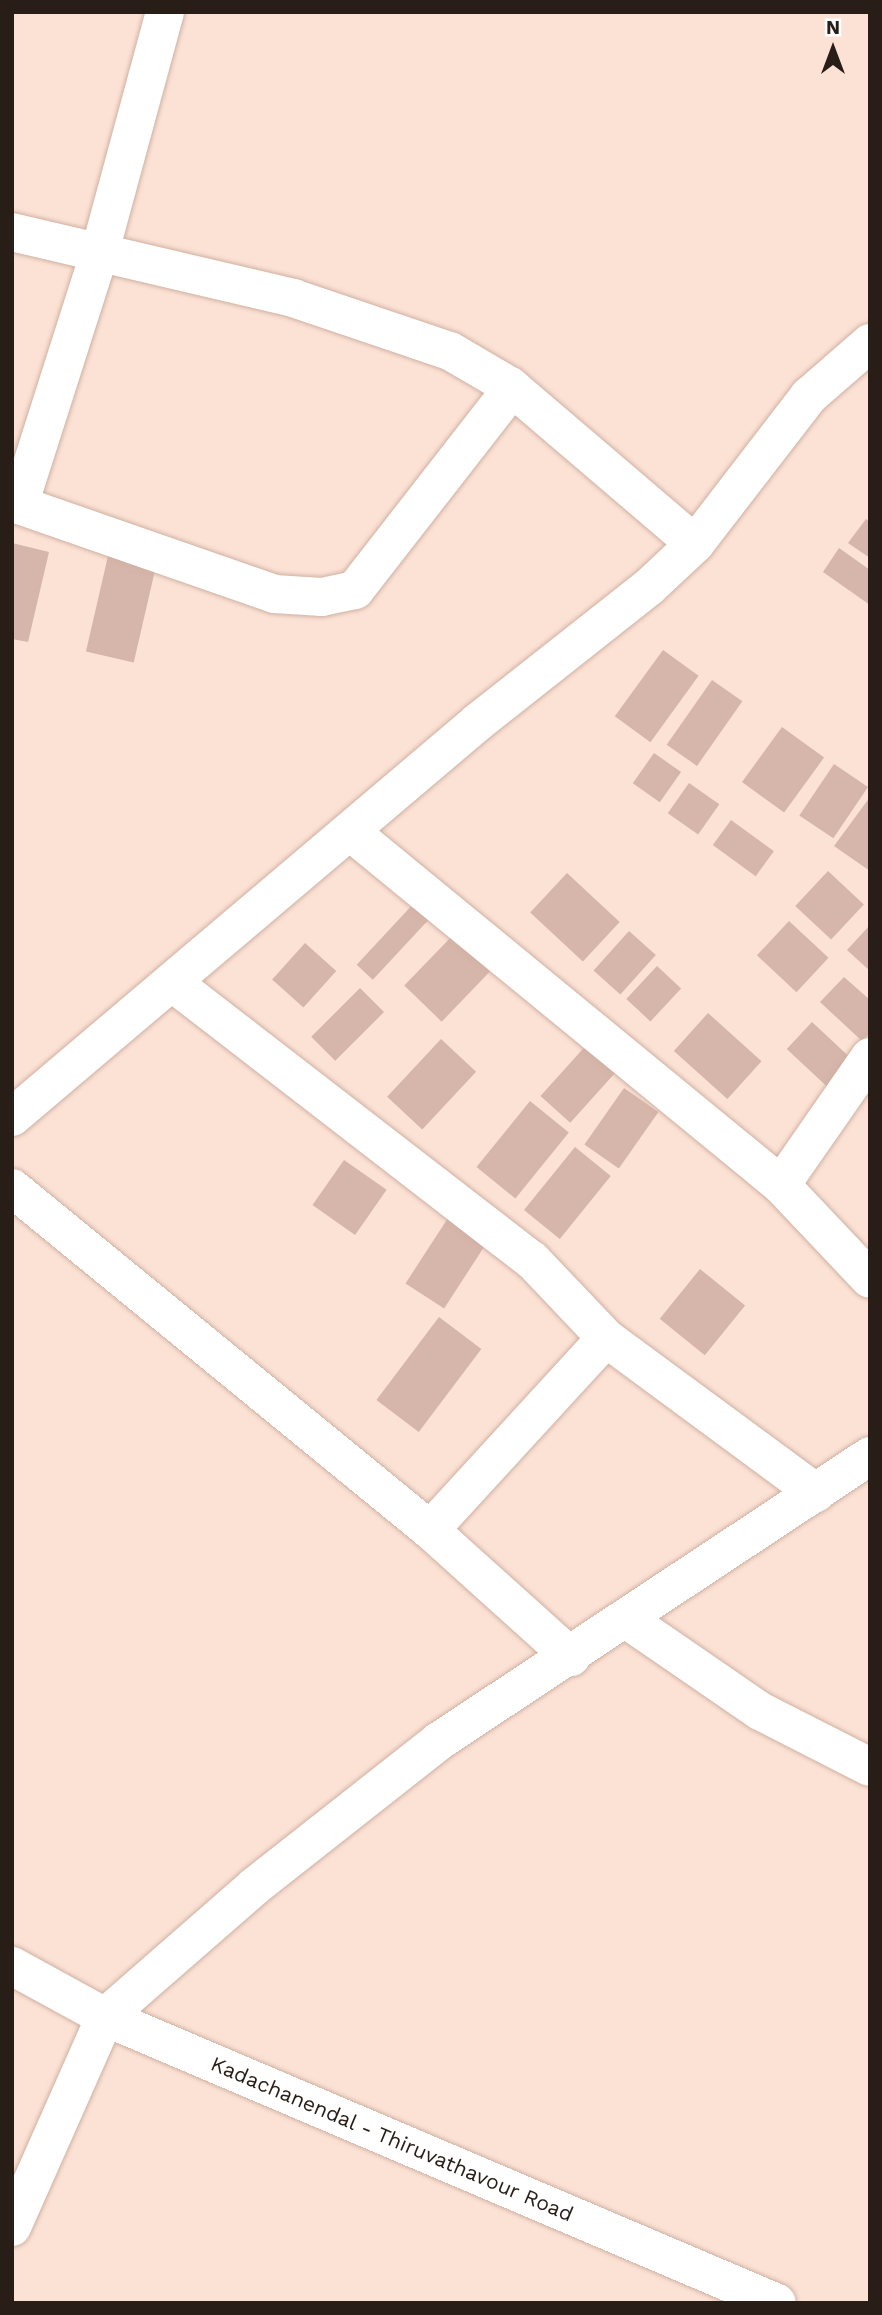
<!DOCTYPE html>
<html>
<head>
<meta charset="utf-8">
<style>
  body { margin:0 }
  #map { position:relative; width:882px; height:2315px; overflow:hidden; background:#fce2d5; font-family:"Work Sans",sans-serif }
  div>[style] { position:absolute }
  .building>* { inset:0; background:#d6b5aa; transform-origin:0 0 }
  .roads { filter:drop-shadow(0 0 2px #cfb1a2) drop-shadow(0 0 2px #cfb1a2) }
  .street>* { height:38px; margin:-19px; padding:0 19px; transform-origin:19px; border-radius:19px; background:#fff }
  .secondary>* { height:38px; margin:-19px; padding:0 19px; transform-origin:19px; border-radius:19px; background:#fff }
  span { translate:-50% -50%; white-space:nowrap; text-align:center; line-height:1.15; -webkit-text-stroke:5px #fff; paint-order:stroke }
  .street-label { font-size:21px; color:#281d17 }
  .frame { position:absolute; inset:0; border:14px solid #281d17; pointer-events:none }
  .north { position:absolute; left:798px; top:14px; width:70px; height:70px; -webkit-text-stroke:5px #fff; paint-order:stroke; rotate:0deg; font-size:19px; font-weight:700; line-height:28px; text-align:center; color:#281d17 }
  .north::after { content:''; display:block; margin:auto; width:24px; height:32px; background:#281d17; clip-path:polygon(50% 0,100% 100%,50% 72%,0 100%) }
</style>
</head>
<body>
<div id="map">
  <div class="building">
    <i style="clip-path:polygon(866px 519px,870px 522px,870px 558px,848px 543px)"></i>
    <i style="clip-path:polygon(12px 543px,49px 552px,28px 642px,12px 639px)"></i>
    <i style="clip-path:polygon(839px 548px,870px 570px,870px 605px,823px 572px)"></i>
    <i style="left:108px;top:556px;width:49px;height:98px;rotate:13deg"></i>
    <i style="left:663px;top:650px;width:44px;height:82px;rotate:36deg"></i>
    <i style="left:712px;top:680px;width:37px;height:79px;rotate:35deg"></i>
    <i style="left:782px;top:727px;width:52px;height:68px;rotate:36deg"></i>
    <i style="left:654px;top:753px;width:33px;height:37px;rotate:35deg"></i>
    <i style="left:834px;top:764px;width:41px;height:62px;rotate:34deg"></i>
    <i style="left:689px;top:783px;width:37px;height:37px;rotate:35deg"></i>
    <i style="clip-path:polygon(870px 797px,870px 871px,834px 846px)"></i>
    <i style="left:731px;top:820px;width:53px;height:31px;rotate:36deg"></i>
    <i style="left:828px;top:871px;width:49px;height:48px;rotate:43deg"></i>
    <i style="left:567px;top:873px;width:72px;height:54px;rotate:43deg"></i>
    <i style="left:416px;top:901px;width:22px;height:87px;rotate:43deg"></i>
    <i style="left:789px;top:921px;width:54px;height:47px;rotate:43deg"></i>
    <i style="clip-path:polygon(870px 925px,870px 971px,847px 950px)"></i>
    <i style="left:629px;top:931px;width:36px;height:53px;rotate:42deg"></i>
    <i style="left:455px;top:933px;width:52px;height:73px;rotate:44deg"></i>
    <i style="left:305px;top:943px;width:42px;height:49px;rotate:42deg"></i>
    <i style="left:657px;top:966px;width:33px;height:45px;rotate:43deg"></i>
    <i style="clip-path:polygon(844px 977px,870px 1000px,870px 1033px,862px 1041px,820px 1002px)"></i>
    <i style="left:360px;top:988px;width:34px;height:69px;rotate:45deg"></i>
    <i style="left:708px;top:1013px;width:72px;height:51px;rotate:42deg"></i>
    <i style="left:812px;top:1022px;width:56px;height:37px;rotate:43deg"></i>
    <i style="left:441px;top:1039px;width:48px;height:79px;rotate:43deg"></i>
    <i style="left:590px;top:1041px;width:40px;height:74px;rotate:42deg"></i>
    <i style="left:624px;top:1088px;width:42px;height:69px;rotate:35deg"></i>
    <i style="left:530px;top:1101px;width:50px;height:85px;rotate:39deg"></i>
    <i style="left:575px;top:1147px;width:46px;height:81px;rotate:39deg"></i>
    <i style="left:344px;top:1160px;width:52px;height:55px;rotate:35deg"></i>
    <i style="left:448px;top:1218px;width:46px;height:78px;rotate:33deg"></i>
    <i style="left:700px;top:1269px;width:58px;height:64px;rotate:39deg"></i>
    <i style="left:439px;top:1317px;width:53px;height:104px;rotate:37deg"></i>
  </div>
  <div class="roads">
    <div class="street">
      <i style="left:12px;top:232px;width:289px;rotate:13.2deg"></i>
      <i style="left:293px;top:298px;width:166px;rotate:18.7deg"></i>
      <i style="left:450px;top:351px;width:69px;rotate:30.3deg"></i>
      <i style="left:510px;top:386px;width:243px;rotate:40.5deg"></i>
      <i style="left:12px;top:503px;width:7px;rotate:16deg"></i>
      <i style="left:19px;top:505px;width:262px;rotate:-72.3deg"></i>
      <i style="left:99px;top:255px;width:252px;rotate:-74.8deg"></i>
      <i style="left:19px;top:505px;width:270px;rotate:19.2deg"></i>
      <i style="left:274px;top:594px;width:48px;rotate:3.6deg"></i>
      <i style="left:322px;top:597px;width:34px;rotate:-12deg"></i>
      <i style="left:355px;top:590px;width:256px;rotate:-52.1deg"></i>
      <i style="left:352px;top:833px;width:555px;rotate:39.37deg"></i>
      <i style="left:781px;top:1185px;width:129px;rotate:46.6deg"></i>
      <i style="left:173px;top:983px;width:453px;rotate:37.7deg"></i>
      <i style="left:532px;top:1260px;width:108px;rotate:46.5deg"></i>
      <i style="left:606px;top:1338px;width:261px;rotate:36.4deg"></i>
      <i style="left:12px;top:1117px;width:611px;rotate:-40.29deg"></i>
      <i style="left:478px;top:722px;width:218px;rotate:-38.3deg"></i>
      <i style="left:649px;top:587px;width:63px;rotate:-43.1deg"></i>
      <i style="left:695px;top:544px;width:187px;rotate:-52.4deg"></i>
      <i style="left:809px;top:396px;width:81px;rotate:-41deg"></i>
      <i style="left:781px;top:1185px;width:156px;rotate:-55.2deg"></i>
      <i style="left:12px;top:1188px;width:540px;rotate:39.29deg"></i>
      <i style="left:430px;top:1530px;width:190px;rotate:42deg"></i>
      <i style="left:430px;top:1530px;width:260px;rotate:-47.5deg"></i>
      <i style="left:629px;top:1621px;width:159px;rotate:34.5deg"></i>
      <i style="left:760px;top:1711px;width:123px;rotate:27deg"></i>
      <i style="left:12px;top:2227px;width:230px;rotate:-66.1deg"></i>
      <i style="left:105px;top:2017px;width:199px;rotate:-41.1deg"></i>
      <i style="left:255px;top:1886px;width:234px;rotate:-38.2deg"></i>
      <i style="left:439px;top:1741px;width:517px;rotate:-33.47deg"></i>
    </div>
    <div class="secondary">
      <i style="left:12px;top:1966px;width:106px;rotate:28.7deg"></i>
      <i style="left:105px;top:2017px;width:730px;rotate:23.05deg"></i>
    </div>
  </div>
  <div class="street-label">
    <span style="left:392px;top:2139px;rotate:23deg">Kadachanendal - Thiruvathavour Road</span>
  </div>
  <div class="frame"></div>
  <div class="north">N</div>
</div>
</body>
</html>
